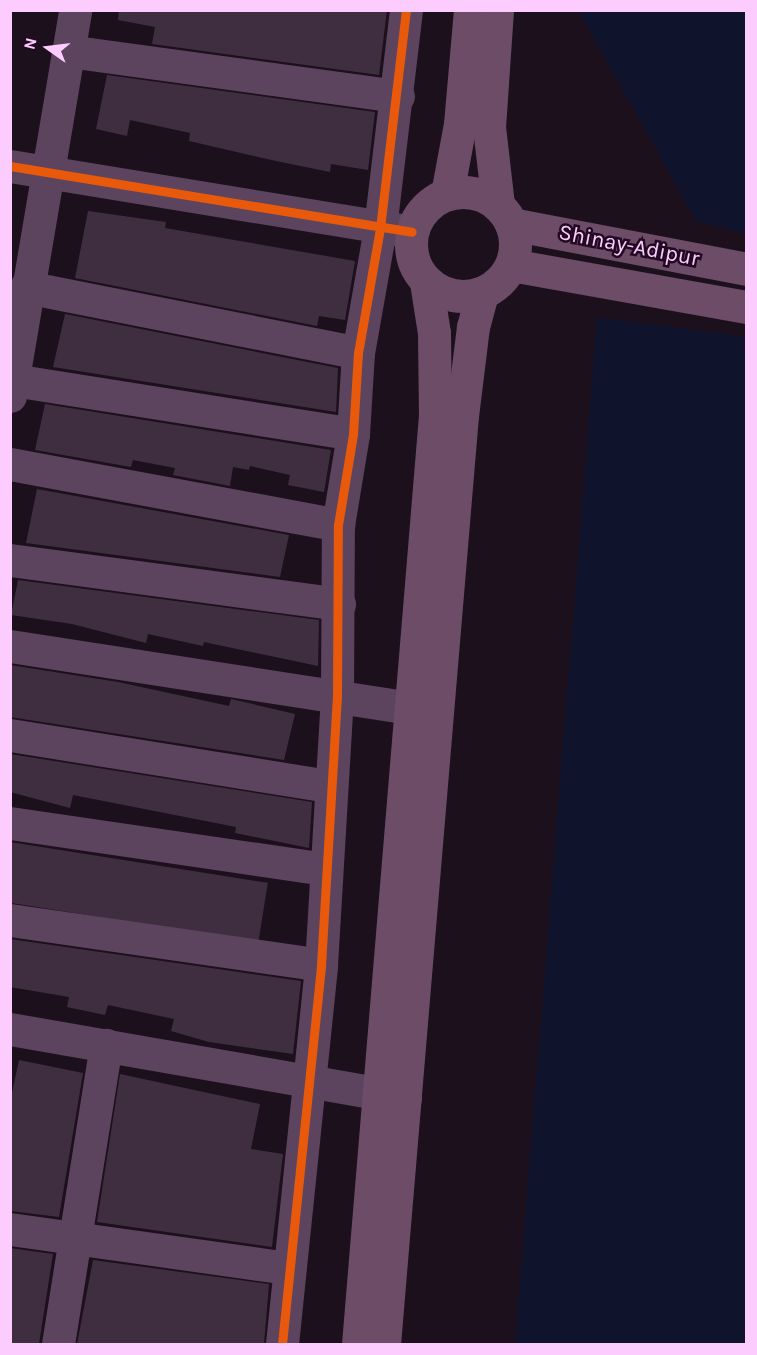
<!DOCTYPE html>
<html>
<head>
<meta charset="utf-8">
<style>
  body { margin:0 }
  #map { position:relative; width:757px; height:1355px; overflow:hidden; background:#1d101d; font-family:Karla,sans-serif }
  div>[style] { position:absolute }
  .green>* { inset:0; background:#0f132b }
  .building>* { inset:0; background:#3f2e3f; transform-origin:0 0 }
  .minor>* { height:33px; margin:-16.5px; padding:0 16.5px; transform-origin:16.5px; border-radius:16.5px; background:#5c445e }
  .major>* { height:33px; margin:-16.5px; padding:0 16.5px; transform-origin:16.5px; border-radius:16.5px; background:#6c4c67 }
  .major>.ring { margin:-16.5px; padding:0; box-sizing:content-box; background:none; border:33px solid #6c4c67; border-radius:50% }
  .cycleway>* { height:9px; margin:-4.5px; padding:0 4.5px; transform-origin:4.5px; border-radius:4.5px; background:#e8590c }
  span { translate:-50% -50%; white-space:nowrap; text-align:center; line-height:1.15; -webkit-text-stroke:5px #220b22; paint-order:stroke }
  .street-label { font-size:22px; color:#fcccff }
  .frame { position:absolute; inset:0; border:12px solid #fcccff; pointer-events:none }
  .north { position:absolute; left:18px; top:18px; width:60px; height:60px; -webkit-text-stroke:4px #220b22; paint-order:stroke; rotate:284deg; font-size:16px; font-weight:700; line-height:24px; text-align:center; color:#fcccff }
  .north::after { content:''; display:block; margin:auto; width:21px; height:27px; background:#fcccff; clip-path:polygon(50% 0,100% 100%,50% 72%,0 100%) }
</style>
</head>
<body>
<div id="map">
  <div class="green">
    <i style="clip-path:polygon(746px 11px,746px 233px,696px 221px,579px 12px)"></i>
    <i style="clip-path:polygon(597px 317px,746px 337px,746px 1344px,515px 1344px)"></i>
  </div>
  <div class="building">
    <i style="clip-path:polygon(119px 10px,387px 10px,379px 75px,152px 44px,155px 27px,118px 20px)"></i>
    <i style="clip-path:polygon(107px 75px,375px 112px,368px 170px,331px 164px,330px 172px,276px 161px,189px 141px,190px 133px,130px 120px,127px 136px,96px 129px)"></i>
    <i style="clip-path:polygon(88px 211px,166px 222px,165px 228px,355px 261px,345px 320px,319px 316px,317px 326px,75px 278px)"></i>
    <i style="clip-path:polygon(65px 314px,338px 368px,336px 412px,53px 367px)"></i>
    <i style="clip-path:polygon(45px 404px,331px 450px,324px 492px,288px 485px,290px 475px,250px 466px,249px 470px,233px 467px,230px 486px,173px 475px,175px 468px,133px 460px,131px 467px,35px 450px)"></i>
    <i style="clip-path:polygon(37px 489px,289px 535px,280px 577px,26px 543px)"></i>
    <i style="clip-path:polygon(18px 580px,319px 620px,318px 666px,204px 642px,203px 646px,148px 634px,146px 643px,72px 624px,11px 615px)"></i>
    <i style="clip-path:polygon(10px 665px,118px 682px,229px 706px,231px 699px,295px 714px,284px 760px,10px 717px)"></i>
    <i style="clip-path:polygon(10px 754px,312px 802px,309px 848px,235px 833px,236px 827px,73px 795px,70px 808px,10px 792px)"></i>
    <i style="left:10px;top:842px;width:261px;height:60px;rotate:9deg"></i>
    <i style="clip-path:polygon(10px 939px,301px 981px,293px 1054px,209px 1042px,171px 1031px,174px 1019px,108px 1005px,105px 1015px,67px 1007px,69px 997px,10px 987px)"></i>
    <i style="clip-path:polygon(19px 1060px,83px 1073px,59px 1217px,10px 1211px,10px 1102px)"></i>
    <i style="clip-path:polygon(120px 1074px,260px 1104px,251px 1149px,283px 1154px,272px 1247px,97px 1222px)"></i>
    <i style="clip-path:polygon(10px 1248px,53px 1254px,39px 1344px,10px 1344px)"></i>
    <i style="clip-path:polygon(93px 1260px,269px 1284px,264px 1344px,77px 1344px)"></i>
  </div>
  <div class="minor">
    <i style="left:68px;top:51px;width:333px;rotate:7.8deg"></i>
    <i style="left:10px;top:166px;width:407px;rotate:9.3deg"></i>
    <i style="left:26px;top:287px;width:338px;rotate:11.2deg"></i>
    <i style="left:13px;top:380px;width:344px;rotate:9deg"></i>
    <i style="left:10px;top:396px;width:391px;rotate:-80.4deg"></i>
    <i style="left:10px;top:464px;width:334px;rotate:10.5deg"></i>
    <i style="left:10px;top:560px;width:332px;rotate:7.6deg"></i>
    <i style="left:10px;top:646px;width:406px;rotate:8.8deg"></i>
    <i style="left:10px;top:735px;width:324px;rotate:9.1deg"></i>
    <i style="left:10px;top:823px;width:319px;rotate:8.3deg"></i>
    <i style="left:10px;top:920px;width:314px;rotate:8.2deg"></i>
    <i style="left:10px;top:1029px;width:401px;rotate:9.9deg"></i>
    <i style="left:10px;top:1229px;width:282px;rotate:8deg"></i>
    <i style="left:58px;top:1344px;width:303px;rotate:-80.9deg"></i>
    <i style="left:282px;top:1344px;width:381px;rotate:-84.1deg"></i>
    <i style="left:321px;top:965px;width:269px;rotate:-86.6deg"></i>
    <i style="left:337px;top:696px;width:171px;rotate:-89.7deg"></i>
    <i style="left:338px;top:525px;width:92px;rotate:-80.6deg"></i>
    <i style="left:353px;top:434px;width:81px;rotate:-86.5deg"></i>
    <i style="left:358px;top:353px;width:127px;rotate:-80deg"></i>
    <i style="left:380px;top:228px;width:220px;rotate:-83.2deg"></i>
  </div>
  <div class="major">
    <i style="left:497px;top:10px;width:117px;rotate:93.9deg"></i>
    <i style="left:489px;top:127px;width:79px;rotate:83.4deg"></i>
    <i class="ring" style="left:411px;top:192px;width:71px;height:71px"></i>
    <i style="left:447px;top:194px;width:71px;rotate:-79.5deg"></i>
    <i style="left:460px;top:124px;width:114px;rotate:-85deg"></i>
    <i style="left:511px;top:224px;width:239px;rotate:10.8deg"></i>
    <i style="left:511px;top:265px;width:239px;rotate:10.1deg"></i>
    <i style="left:358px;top:1344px;width:931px;rotate:-85.26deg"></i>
    <i style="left:435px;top:416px;width:83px;rotate:-90.7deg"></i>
    <i style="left:434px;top:333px;width:52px;rotate:-98.9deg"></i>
    <i style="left:384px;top:1344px;width:931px;rotate:-85.2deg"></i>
    <i style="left:462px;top:416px;width:90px;rotate:-83deg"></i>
    <i style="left:473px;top:327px;width:35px;rotate:-75deg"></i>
  </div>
  <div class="cycleway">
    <i style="left:10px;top:166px;width:407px;rotate:9.3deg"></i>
    <i style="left:282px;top:1344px;width:381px;rotate:-84.1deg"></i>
    <i style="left:321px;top:965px;width:269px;rotate:-86.6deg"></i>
    <i style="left:337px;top:696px;width:171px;rotate:-89.7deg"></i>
    <i style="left:338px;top:525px;width:92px;rotate:-80.6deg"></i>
    <i style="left:353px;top:434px;width:81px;rotate:-86.5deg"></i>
    <i style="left:358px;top:353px;width:127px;rotate:-80deg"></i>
    <i style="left:380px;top:228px;width:220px;rotate:-83.2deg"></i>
  </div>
  <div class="street-label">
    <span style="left:629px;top:246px;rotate:11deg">Shinay-Adipur</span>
  </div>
  <div class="frame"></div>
  <div class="north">N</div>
</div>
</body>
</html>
